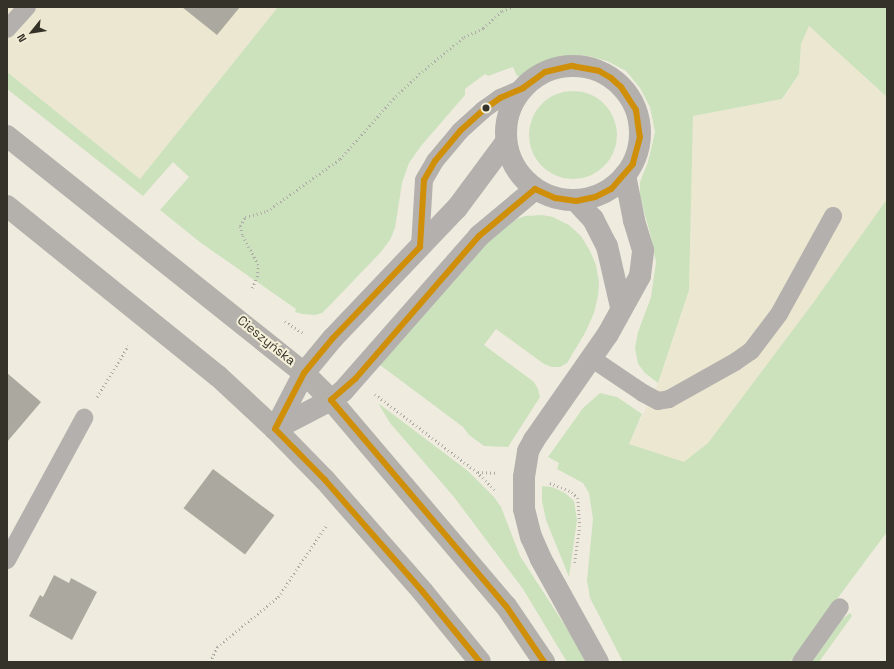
<!DOCTYPE html>
<html>
<head>
<meta charset="utf-8">
<style>
  body { margin:0 }
  #map { position:relative; width:894px; height:669px; overflow:hidden; background:#efecdf; font-family:"Space Grotesk",sans-serif }
  div>[style] { position:absolute }
  .built>* { inset:0; background:#ece7d0 }
  .green>* { inset:0; background:#cce2bc }
  .round { border-radius:50% }
  .building>* { inset:0; background:#aba99f; transform-origin:0 0 }
  .path>* { height:2.5px; margin-top:-1.25px; transform-origin:0; background:repeating-linear-gradient(90deg,#afaca8 0 1px,transparent 0 4px) }
  .service>* { height:18px; margin:-9px; padding:0 9px; transform-origin:9px; border-radius:9px; background:#b4b0ad }
  .minor>* { height:22px; margin:-11px; padding:0 11px; transform-origin:11px; border-radius:11px; background:#b4b0ad }
  .minor>.ring { margin:-11px; padding:0; box-sizing:content-box; background:none; border:22px solid #b4b0ad; border-radius:50% }
  .secondary>* { height:22px; margin:-11px; padding:0 11px; transform-origin:11px; border-radius:11px; background:#b4b0ab }
  .bus-1>* { height:6px; margin:-3px; padding:0 3px; transform-origin:3px; border-radius:3px; background:#d08f08 }
  .dots>* { width:11px; height:11px; translate:-50% -50%; box-sizing:border-box; border:2px solid #f5f0d9; border-radius:50% }
  span { translate:-50% -50%; white-space:nowrap; text-align:center; line-height:1.15; -webkit-text-stroke:4px #f5f0d9; paint-order:stroke }
  .street-label { font-size:13px; color:#35322a }
  .frame { position:absolute; inset:0; border:8px solid #35322a; pointer-events:none }
  .north { position:absolute; left:12px; top:12px; width:40px; height:40px; -webkit-text-stroke:3px #f5f0d9; paint-order:stroke; rotate:240deg; font-size:11px; font-weight:700; line-height:16px; text-align:center; color:#35322a }
  .north::after { content:''; display:block; margin:auto; width:14px; height:18px; background:#35322a; clip-path:polygon(50% 0,100% 100%,50% 72%,0 100%) }
</style>
</head>
<body>
<div id="map">
  <div class="built">
    <i style="clip-path:polygon(7px 7px,278px 7px,140px 179px,7px 72px)"></i>
    <i style="clip-path:polygon(809px 26px,887px 97px,887px 199px,813px 303px,708px 443px,684px 463px,629px 444px,658px 383px,689px 290px,693px 116px,783px 99px,799px 74px,801px 44px)"></i>
  </div>
  <div class="green">
    <i style="clip-path:polygon(278px 7px,887px 7px,887px 97px,809px 26px,801px 44px,799px 74px,782px 99px,693px 116px,689px 290px,658px 383px,645px 373px,638px 364px,635px 348px,638px 332px,651px 297px,656px 262px,650px 233px,640px 197px,640px 182px,648px 162px,655px 132px,650px 107px,640px 88px,626px 71px,607px 61px,588px 56px,571px 55px,555px 58px,535px 66px,522px 76px,517px 76px,513px 67px,488px 76px,485px 74px,465px 89px,465px 95px,421px 146px,409px 163px,402px 183px,395px 228px,390px 240px,380px 253px,333px 302px,322px 313px,315px 315px,303px 314px,295px 312px,296px 309px,201px 243px,160px 210px,189px 177px,173px 162px,143px 196px,7px 89px,7px 72px,140px 179px)"></i>
    <i class="round" style="left:529px;top:91px;width:88px;height:88px"></i>
    <i style="clip-path:polygon(887px 199px,887px 532px,790px 662px,623px 662px,590px 598px,587px 580px,593px 519px,589px 493px,583px 483px,557px 469px,559px 463px,548px 457px,583px 408px,600px 393px,617px 397px,642px 414px,629px 444px,684px 462px,708px 443px,813px 303px)"></i>
    <i style="clip-path:polygon(542px 215px,553px 217px,569px 225px,581px 236px,590px 251px,596px 265px,599px 282px,598px 296px,594px 313px,585px 333px,567px 363px,560px 367px,552px 367px,544px 364px,496px 329px,484px 345px,534px 382px,538px 389px,540px 397px,508px 447px,484px 446px,469px 435px,463px 427px,380px 365px,497px 232px,511px 221px,525px 216px)"></i>
    <i style="clip-path:polygon(378px 403px,468px 471px,494px 497px,501px 507px,520px 556px,577px 644px,586px 662px,567px 662px,523px 589px,454px 497px,390px 423px)"></i>
    <i style="clip-path:polygon(542px 486px,552px 487px,565px 493px,574px 501px,577px 520px,569px 577px,546px 520px,542px 501px)"></i>
    <i style="clip-path:polygon(850px 613px,852px 616px,819px 662px,812px 662px,842px 619px)"></i>
  </div>
  <div class="building">
    <i style="clip-path:polygon(182px 7px,240px 7px,217px 35px)"></i>
    <i style="clip-path:polygon(7px 373px,41px 402px,7px 442px)"></i>
    <i style="left:213px;top:469px;width:77px;height:49px;rotate:37deg"></i>
    <i style="clip-path:polygon(54px 575px,69px 583px,71px 578px,97px 592px,72px 640px,29px 616px,40px 595px,43px 597px)"></i>
  </div>
  <div class="path">
    <i style="left:532px;top:7px;width:19px"></i>
    <i style="left:252px;top:288px;width:12px;rotate:-66deg"></i>
    <i style="left:257px;top:277px;width:12px;rotate:-85deg"></i>
    <i style="left:258px;top:265px;width:34px;rotate:-118deg"></i>
    <i style="left:242px;top:235px;width:9px;rotate:-103deg"></i>
    <i style="left:240px;top:226px;width:10px;rotate:-61deg"></i>
    <i style="left:245px;top:217px;width:23px;rotate:-15deg"></i>
    <i style="left:267px;top:211px;width:90px;rotate:-35.5deg"></i>
    <i style="left:340px;top:159px;width:80px;rotate:-48.5deg"></i>
    <i style="left:393px;top:99px;width:36px;rotate:-44deg"></i>
    <i style="left:419px;top:74px;width:58px;rotate:-39.4deg"></i>
    <i style="left:464px;top:37px;width:21px;rotate:-25deg"></i>
    <i style="left:483px;top:28px;width:25px;rotate:-42deg"></i>
    <i style="left:502px;top:11px;width:11px;rotate:-22deg"></i>
    <i style="left:285px;top:321px;width:22px;rotate:34deg"></i>
    <i style="left:375px;top:394px;width:128px;rotate:37.4deg"></i>
    <i style="left:477px;top:472px;width:27px;rotate:45deg"></i>
    <i style="left:97px;top:397px;width:60px;rotate:-58.7deg"></i>
    <i style="left:478px;top:472px;width:20px;rotate:3deg"></i>
    <i style="left:550px;top:483px;width:24px;rotate:22deg"></i>
    <i style="left:572px;top:492px;width:8px;rotate:45deg"></i>
    <i style="left:578px;top:498px;width:28px;rotate:86deg"></i>
    <i style="left:580px;top:526px;width:37px;rotate:98deg"></i>
    <i style="left:210px;top:662px;width:17px;rotate:-65deg"></i>
    <i style="left:217px;top:647px;width:79px;rotate:-39.3deg"></i>
    <i style="left:278px;top:597px;width:88px;rotate:-56.1deg"></i>
  </div>
  <div class="service">
    <i style="left:7px;top:29px;width:30px;rotate:-48deg"></i>
    <i style="left:420px;top:247px;width:67px;rotate:-86.6deg"></i>
    <i style="left:424px;top:180px;width:22px;rotate:-60deg"></i>
    <i style="left:435px;top:161px;width:39px;rotate:-50deg"></i>
    <i style="left:460px;top:131px;width:31px;rotate:-42deg"></i>
    <i style="left:483px;top:110px;width:21px;rotate:-35deg"></i>
    <i style="left:500px;top:98px;width:25px;rotate:-23deg"></i>
    <i style="left:591px;top:358px;width:63px;rotate:33.9deg"></i>
    <i style="left:643px;top:393px;width:17px;rotate:28deg"></i>
    <i style="left:658px;top:401px;width:11px;rotate:-10deg"></i>
    <i style="left:669px;top:399px;width:76px;rotate:-29.3deg"></i>
    <i style="left:735px;top:362px;width:19px;rotate:-35deg"></i>
    <i style="left:751px;top:351px;width:46px;rotate:-52.9deg"></i>
    <i style="left:779px;top:314px;width:112px;rotate:-61.1deg"></i>
    <i style="left:7px;top:560px;width:162px;rotate:-61.5deg"></i>
    <i style="left:801px;top:662px;width:67px;rotate:-54.7deg"></i>
  </div>
  <div class="minor">
    <i class="ring" style="left:506px;top:66px;width:112px;height:112px"></i>
    <i style="left:576px;top:201px;width:25px;rotate:47deg"></i>
    <i style="left:593px;top:219px;width:30px;rotate:63deg"></i>
    <i style="left:607px;top:246px;width:63px;rotate:77.1deg"></i>
    <i style="left:275px;top:429px;width:63px;rotate:-62.6deg"></i>
    <i style="left:304px;top:373px;width:45px;rotate:-50.4deg"></i>
    <i style="left:333px;top:338px;width:180px;rotate:-46.4deg"></i>
    <i style="left:457px;top:208px;width:82px;rotate:-53.4deg"></i>
    <i style="left:275px;top:429px;width:63px;rotate:-27.4deg"></i>
    <i style="left:331px;top:400px;width:15px;rotate:-37deg"></i>
    <i style="left:343px;top:391px;width:206px;rotate:-48.7deg"></i>
    <i style="left:479px;top:236px;width:73px;rotate:-40deg"></i>
    <i style="left:598px;top:662px;width:118px;rotate:-119deg"></i>
    <i style="left:541px;top:559px;width:24px;rotate:-114deg"></i>
    <i style="left:531px;top:537px;width:29px;rotate:-104deg"></i>
    <i style="left:524px;top:509px;width:32px;rotate:-90deg"></i>
    <i style="left:524px;top:477px;width:26px;rotate:-81deg"></i>
    <i style="left:528px;top:451px;width:13px;rotate:-61deg"></i>
    <i style="left:534px;top:440px;width:129px;rotate:-55.1deg"></i>
    <i style="left:608px;top:334px;width:66px;rotate:-61.1deg"></i>
    <i style="left:640px;top:276px;width:26px;rotate:-83deg"></i>
    <i style="left:643px;top:250px;width:31px;rotate:-107deg"></i>
    <i style="left:634px;top:220px;width:46px;rotate:-101.3deg"></i>
  </div>
  <div class="secondary">
    <i style="left:7px;top:136px;width:380px;rotate:38.6deg"></i>
    <i style="left:304px;top:373px;width:38px;rotate:45deg"></i>
    <i style="left:331px;top:400px;width:270px;rotate:49.7deg"></i>
    <i style="left:506px;top:606px;width:68px;rotate:55.8deg"></i>
    <i style="left:7px;top:206px;width:271px;rotate:38.9deg"></i>
    <i style="left:218px;top:376px;width:78px;rotate:42.9deg"></i>
    <i style="left:275px;top:429px;width:71px;rotate:45.6deg"></i>
    <i style="left:325px;top:480px;width:149px;rotate:48.8deg"></i>
    <i style="left:423px;top:592px;width:90px;rotate:50.8deg"></i>
  </div>
  <div class="bus-1">
    <i style="left:480px;top:662px;width:90px;rotate:-129.2deg"></i>
    <i style="left:423px;top:592px;width:149px;rotate:-131.2deg"></i>
    <i style="left:325px;top:480px;width:71px;rotate:-134.4deg"></i>
    <i style="left:275px;top:429px;width:63px;rotate:-62.6deg"></i>
    <i style="left:304px;top:373px;width:45px;rotate:-50.4deg"></i>
    <i style="left:333px;top:338px;width:126px;rotate:-46.3deg"></i>
    <i style="left:420px;top:247px;width:67px;rotate:-86.6deg"></i>
    <i style="left:424px;top:180px;width:22px;rotate:-60deg"></i>
    <i style="left:435px;top:161px;width:39px;rotate:-50deg"></i>
    <i style="left:460px;top:131px;width:31px;rotate:-42deg"></i>
    <i style="left:483px;top:110px;width:21px;rotate:-35deg"></i>
    <i style="left:500px;top:98px;width:25px;rotate:-23deg"></i>
    <i style="left:523px;top:88px;width:27px;rotate:-36deg"></i>
    <i style="left:545px;top:72px;width:28px;rotate:-13deg"></i>
    <i style="left:572px;top:66px;width:27px;rotate:10deg"></i>
    <i style="left:599px;top:71px;width:14px;rotate:30deg"></i>
    <i style="left:611px;top:78px;width:13px;rotate:42deg"></i>
    <i style="left:621px;top:87px;width:27px;rotate:57deg"></i>
    <i style="left:636px;top:110px;width:27px;rotate:82deg"></i>
    <i style="left:640px;top:137px;width:28px;rotate:105deg"></i>
    <i style="left:633px;top:164px;width:33px;rotate:131deg"></i>
    <i style="left:611px;top:189px;width:18px;rotate:153deg"></i>
    <i style="left:595px;top:197px;width:19px;rotate:168deg"></i>
    <i style="left:576px;top:201px;width:21px;rotate:-172deg"></i>
    <i style="left:555px;top:198px;width:22px;rotate:-156deg"></i>
    <i style="left:535px;top:189px;width:73px;rotate:140deg"></i>
    <i style="left:479px;top:236px;width:189px;rotate:130.9deg"></i>
    <i style="left:355px;top:379px;width:32px;rotate:139deg"></i>
    <i style="left:331px;top:400px;width:270px;rotate:49.7deg"></i>
    <i style="left:506px;top:606px;width:68px;rotate:55.8deg"></i>
  </div>
  <div class="dots">
    <i style="left:486px;top:108px;background:#35322a"></i>
  </div>
  <div class="street-label">
    <span style="left:266px;top:341px;rotate:39deg">Cieszyńska</span>
  </div>
  <div class="frame"></div>
  <div class="north">N</div>
</div>
</body>
</html>
